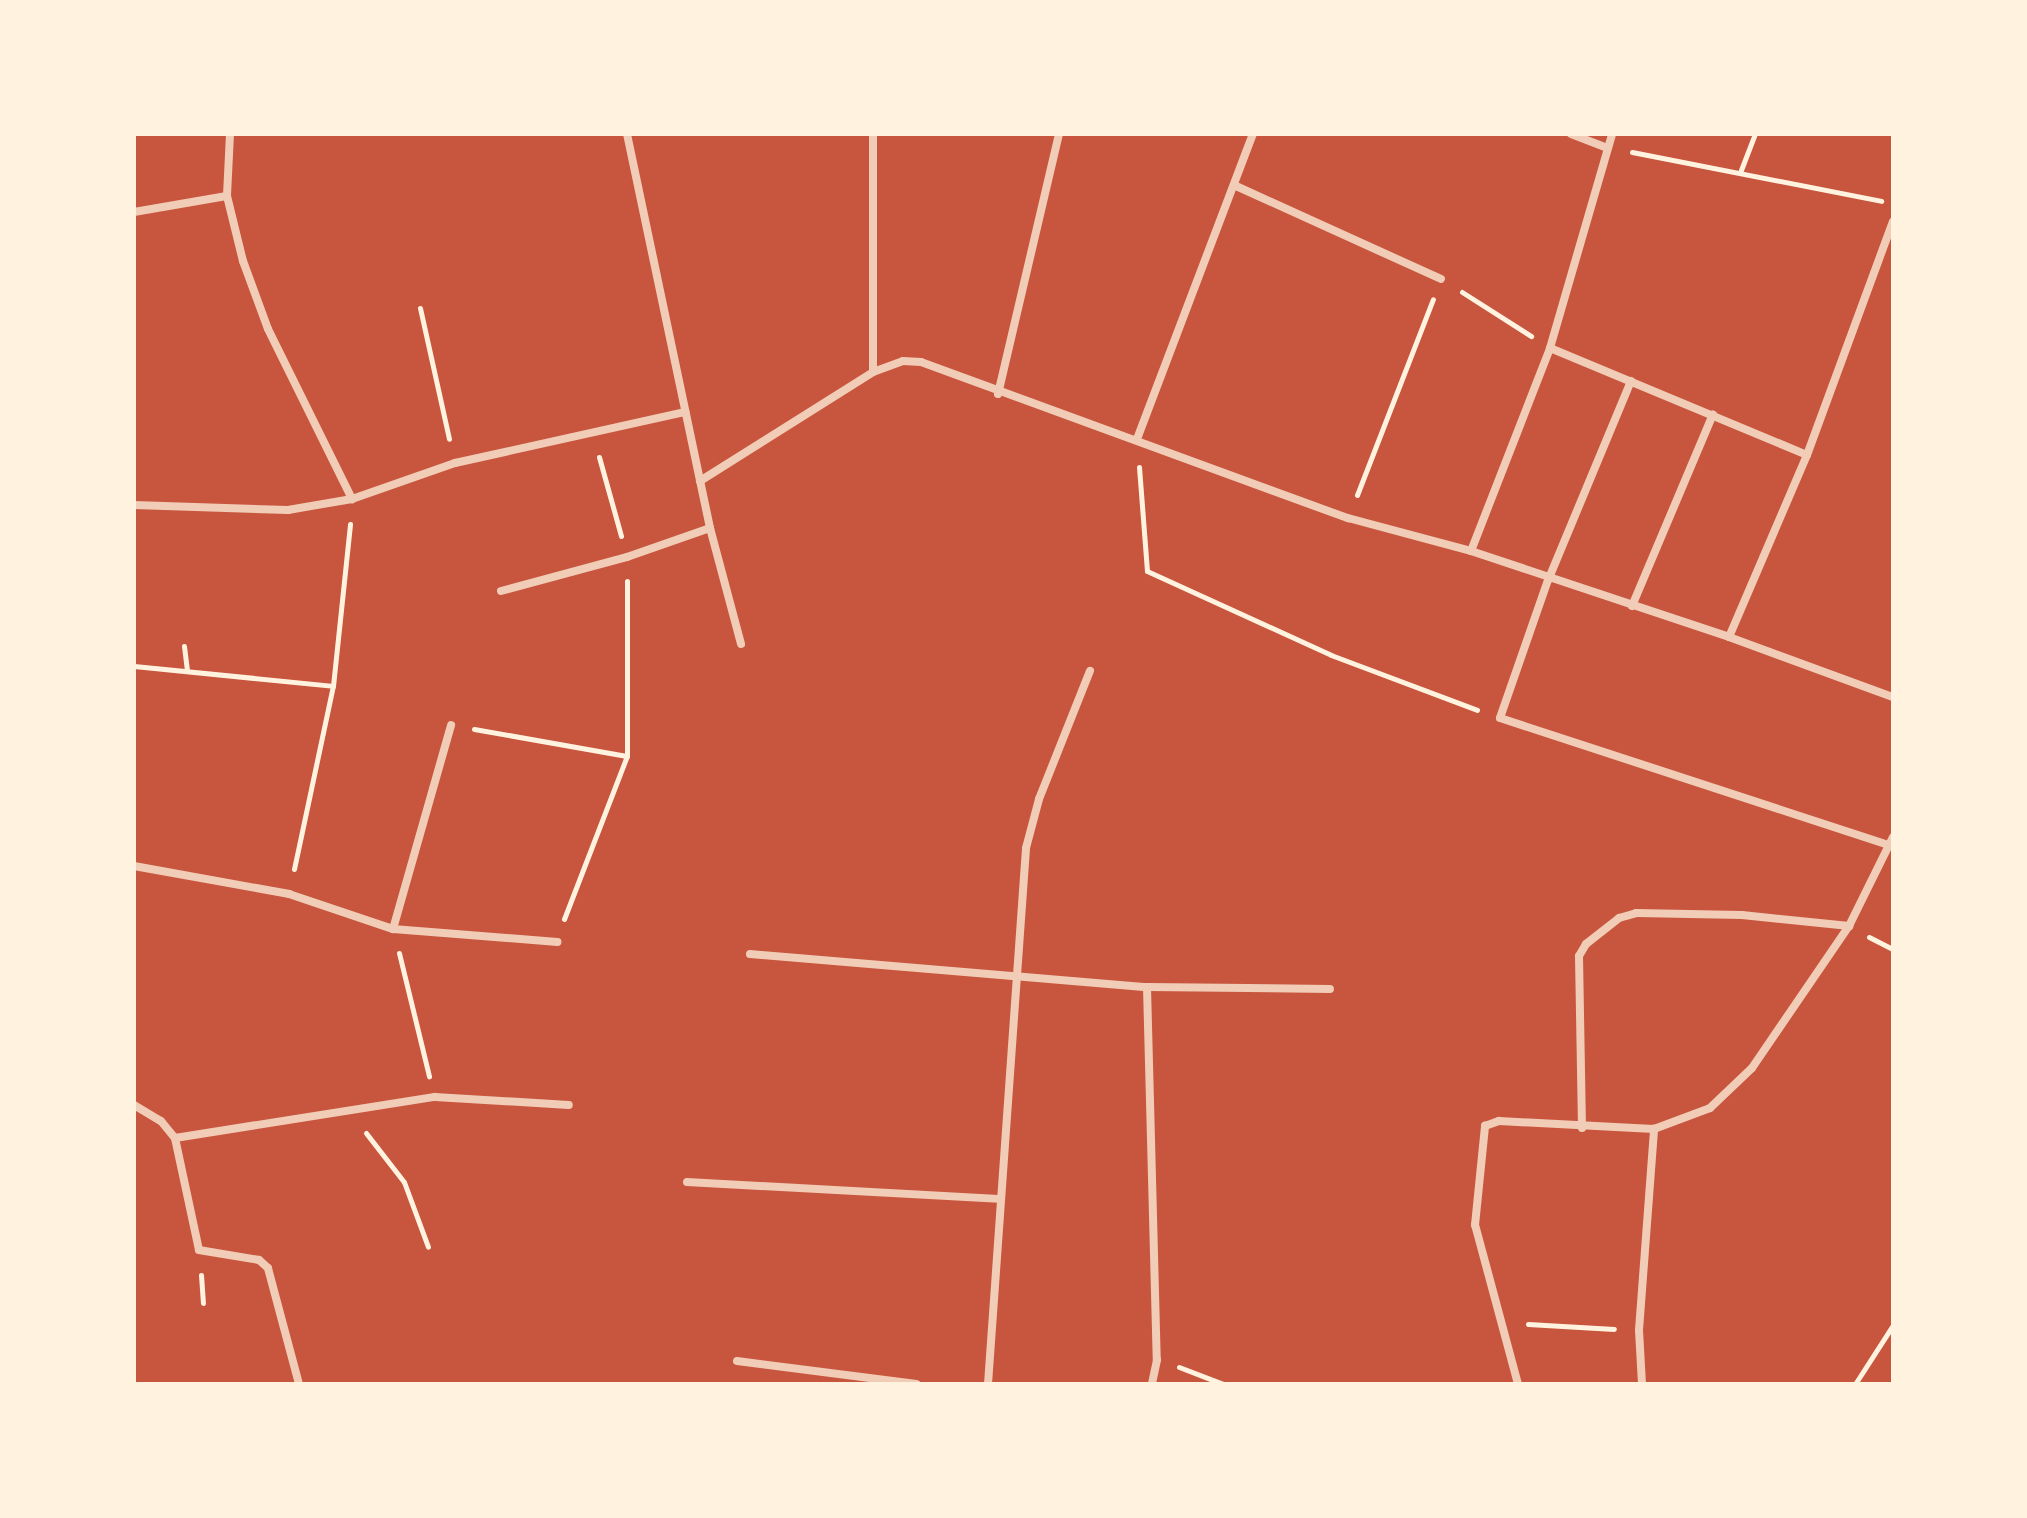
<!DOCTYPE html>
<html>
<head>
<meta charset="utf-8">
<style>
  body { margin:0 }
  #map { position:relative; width:2027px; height:1518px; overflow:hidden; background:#c8553d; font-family:"Source Sans 3",sans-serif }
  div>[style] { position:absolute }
  .path>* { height:5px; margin:-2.5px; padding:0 2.5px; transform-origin:2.5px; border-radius:2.5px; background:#fff3e0 }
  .minor>* { height:8px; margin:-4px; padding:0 4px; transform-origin:4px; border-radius:4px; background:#f1ccb7 }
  span { translate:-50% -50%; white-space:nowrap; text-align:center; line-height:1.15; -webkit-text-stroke:6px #fff3e0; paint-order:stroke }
  .frame { position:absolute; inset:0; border:136px solid #fff3e0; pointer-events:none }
</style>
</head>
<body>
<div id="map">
  <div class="path">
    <i style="left:1632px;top:152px;width:254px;rotate:11.1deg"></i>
    <i style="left:1741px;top:170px;width:39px;rotate:-69deg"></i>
    <i style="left:1462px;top:292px;width:82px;rotate:32.5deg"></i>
    <i style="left:420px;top:308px;width:134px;rotate:77.5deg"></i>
    <i style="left:599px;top:457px;width:82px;rotate:74.4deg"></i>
    <i style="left:1139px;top:467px;width:104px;rotate:85.6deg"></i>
    <i style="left:1147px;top:571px;width:202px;rotate:24.5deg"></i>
    <i style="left:1331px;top:655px;width:156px;rotate:20.6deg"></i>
    <i style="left:1357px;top:495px;width:210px;rotate:-68.8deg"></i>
    <i style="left:184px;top:646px;width:23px;rotate:83deg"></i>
    <i style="left:134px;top:666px;width:200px;rotate:5.7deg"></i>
    <i style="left:474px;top:729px;width:155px;rotate:10deg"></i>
    <i style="left:294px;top:869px;width:187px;rotate:-78deg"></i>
    <i style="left:333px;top:686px;width:163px;rotate:-84deg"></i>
    <i style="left:564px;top:919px;width:175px;rotate:-68.9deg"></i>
    <i style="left:627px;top:756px;width:175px;rotate:-90deg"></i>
    <i style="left:1869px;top:937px;width:27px;rotate:27deg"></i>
    <i style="left:399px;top:953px;width:127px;rotate:76.3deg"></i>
    <i style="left:366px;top:1133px;width:62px;rotate:52.2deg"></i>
    <i style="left:404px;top:1182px;width:69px;rotate:69.7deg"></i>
    <i style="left:201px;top:1275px;width:28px;rotate:86deg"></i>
    <i style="left:1528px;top:1324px;width:86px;rotate:3.3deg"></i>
    <i style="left:1179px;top:1367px;width:47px;rotate:21.1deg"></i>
    <i style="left:1855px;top:1384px;width:70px;rotate:-57.2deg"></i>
  </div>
  <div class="minor">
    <i style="left:230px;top:134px;width:62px;rotate:92.8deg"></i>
    <i style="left:227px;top:196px;width:67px;rotate:76.2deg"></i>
    <i style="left:243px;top:261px;width:72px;rotate:69.8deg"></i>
    <i style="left:268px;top:329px;width:190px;rotate:63.7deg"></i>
    <i style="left:627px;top:134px;width:403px;rotate:78.1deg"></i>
    <i style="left:710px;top:528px;width:120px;rotate:75deg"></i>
    <i style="left:1571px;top:134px;width:39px;rotate:21deg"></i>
    <i style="left:1236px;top:186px;width:225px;rotate:24.4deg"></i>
    <i style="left:134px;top:212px;width:94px;rotate:-9.8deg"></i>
    <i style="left:1550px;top:348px;width:278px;rotate:22.6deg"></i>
    <i style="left:873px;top:372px;width:238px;rotate:-90deg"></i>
    <i style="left:1631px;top:381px;width:216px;rotate:112.6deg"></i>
    <i style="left:1548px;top:580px;width:146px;rotate:109.2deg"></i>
    <i style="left:1500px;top:718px;width:408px;rotate:18.1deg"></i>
    <i style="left:998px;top:394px;width:267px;rotate:-76.8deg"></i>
    <i style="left:1137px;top:439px;width:326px;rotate:-69.2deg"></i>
    <i style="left:700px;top:481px;width:204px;rotate:-32.2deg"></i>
    <i style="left:873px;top:372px;width:32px;rotate:-20deg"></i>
    <i style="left:903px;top:361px;width:18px;rotate:3deg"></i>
    <i style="left:921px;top:362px;width:455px;rotate:20.1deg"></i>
    <i style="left:1348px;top:518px;width:127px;rotate:15deg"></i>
    <i style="left:1471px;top:551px;width:272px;rotate:18.4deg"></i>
    <i style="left:1729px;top:637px;width:198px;rotate:-66.8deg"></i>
    <i style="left:1807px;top:455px;width:249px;rotate:-69.8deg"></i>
    <i style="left:134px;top:505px;width:154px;rotate:1.9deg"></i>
    <i style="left:288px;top:510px;width:65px;rotate:-9.8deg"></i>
    <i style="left:352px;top:499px;width:109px;rotate:-19.3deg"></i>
    <i style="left:455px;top:463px;width:236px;rotate:-12.5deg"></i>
    <i style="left:1471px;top:551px;width:218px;rotate:-68.7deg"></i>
    <i style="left:1550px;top:348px;width:223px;rotate:-73.8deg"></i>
    <i style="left:501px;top:591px;width:131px;rotate:-15.1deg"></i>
    <i style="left:627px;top:557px;width:88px;rotate:-19.3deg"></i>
    <i style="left:1632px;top:606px;width:208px;rotate:-67.1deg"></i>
    <i style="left:1729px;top:637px;width:175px;rotate:20.1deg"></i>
    <i style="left:134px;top:866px;width:158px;rotate:10.2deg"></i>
    <i style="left:289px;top:894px;width:110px;rotate:18.6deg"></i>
    <i style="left:393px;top:929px;width:165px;rotate:4.5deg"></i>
    <i style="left:393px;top:929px;width:212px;rotate:-74.1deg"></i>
    <i style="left:750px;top:954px;width:398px;rotate:4.8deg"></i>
    <i style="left:1147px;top:987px;width:183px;rotate:0.6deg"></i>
    <i style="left:1147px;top:987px;width:373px;rotate:88.5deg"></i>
    <i style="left:1157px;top:1360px;width:25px;rotate:102deg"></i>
    <i style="left:134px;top:1105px;width:31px;rotate:31deg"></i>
    <i style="left:161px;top:1121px;width:22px;rotate:51deg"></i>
    <i style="left:1582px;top:1128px;width:172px;rotate:-91deg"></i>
    <i style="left:1579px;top:956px;width:14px;rotate:-60deg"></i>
    <i style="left:1586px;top:944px;width:42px;rotate:-38.2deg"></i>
    <i style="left:1619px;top:918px;width:18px;rotate:-16deg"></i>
    <i style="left:1636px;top:913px;width:106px;rotate:1.1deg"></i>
    <i style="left:1742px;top:915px;width:108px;rotate:5.9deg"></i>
    <i style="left:687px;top:1182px;width:312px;rotate:3.1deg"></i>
    <i style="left:737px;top:1361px;width:181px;rotate:7.3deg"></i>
    <i style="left:299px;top:1384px;width:120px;rotate:-105deg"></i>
    <i style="left:268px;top:1268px;width:12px;rotate:-138deg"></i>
    <i style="left:259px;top:1260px;width:61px;rotate:-170.5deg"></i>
    <i style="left:199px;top:1250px;width:115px;rotate:-102.1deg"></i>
    <i style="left:175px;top:1138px;width:263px;rotate:-9deg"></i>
    <i style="left:435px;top:1097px;width:134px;rotate:3.4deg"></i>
    <i style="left:988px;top:1384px;width:537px;rotate:-85.94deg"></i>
    <i style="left:1026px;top:848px;width:51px;rotate:-75.1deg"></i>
    <i style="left:1039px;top:799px;width:138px;rotate:-68.3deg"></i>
    <i style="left:1518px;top:1384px;width:165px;rotate:-105.1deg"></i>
    <i style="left:1475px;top:1225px;width:100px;rotate:-84.2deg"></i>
    <i style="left:1485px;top:1126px;width:15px;rotate:-20deg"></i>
    <i style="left:1499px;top:1121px;width:155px;rotate:3deg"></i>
    <i style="left:1654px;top:1129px;width:60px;rotate:-20.6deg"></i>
    <i style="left:1710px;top:1108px;width:58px;rotate:-43.6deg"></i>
    <i style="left:1752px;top:1068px;width:172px;rotate:-55.7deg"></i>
    <i style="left:1849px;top:926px;width:99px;rotate:-63.7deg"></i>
    <i style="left:1642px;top:1384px;width:54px;rotate:-93.2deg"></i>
    <i style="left:1639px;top:1330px;width:202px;rotate:-85.7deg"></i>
  </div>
  <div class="frame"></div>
</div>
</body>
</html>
